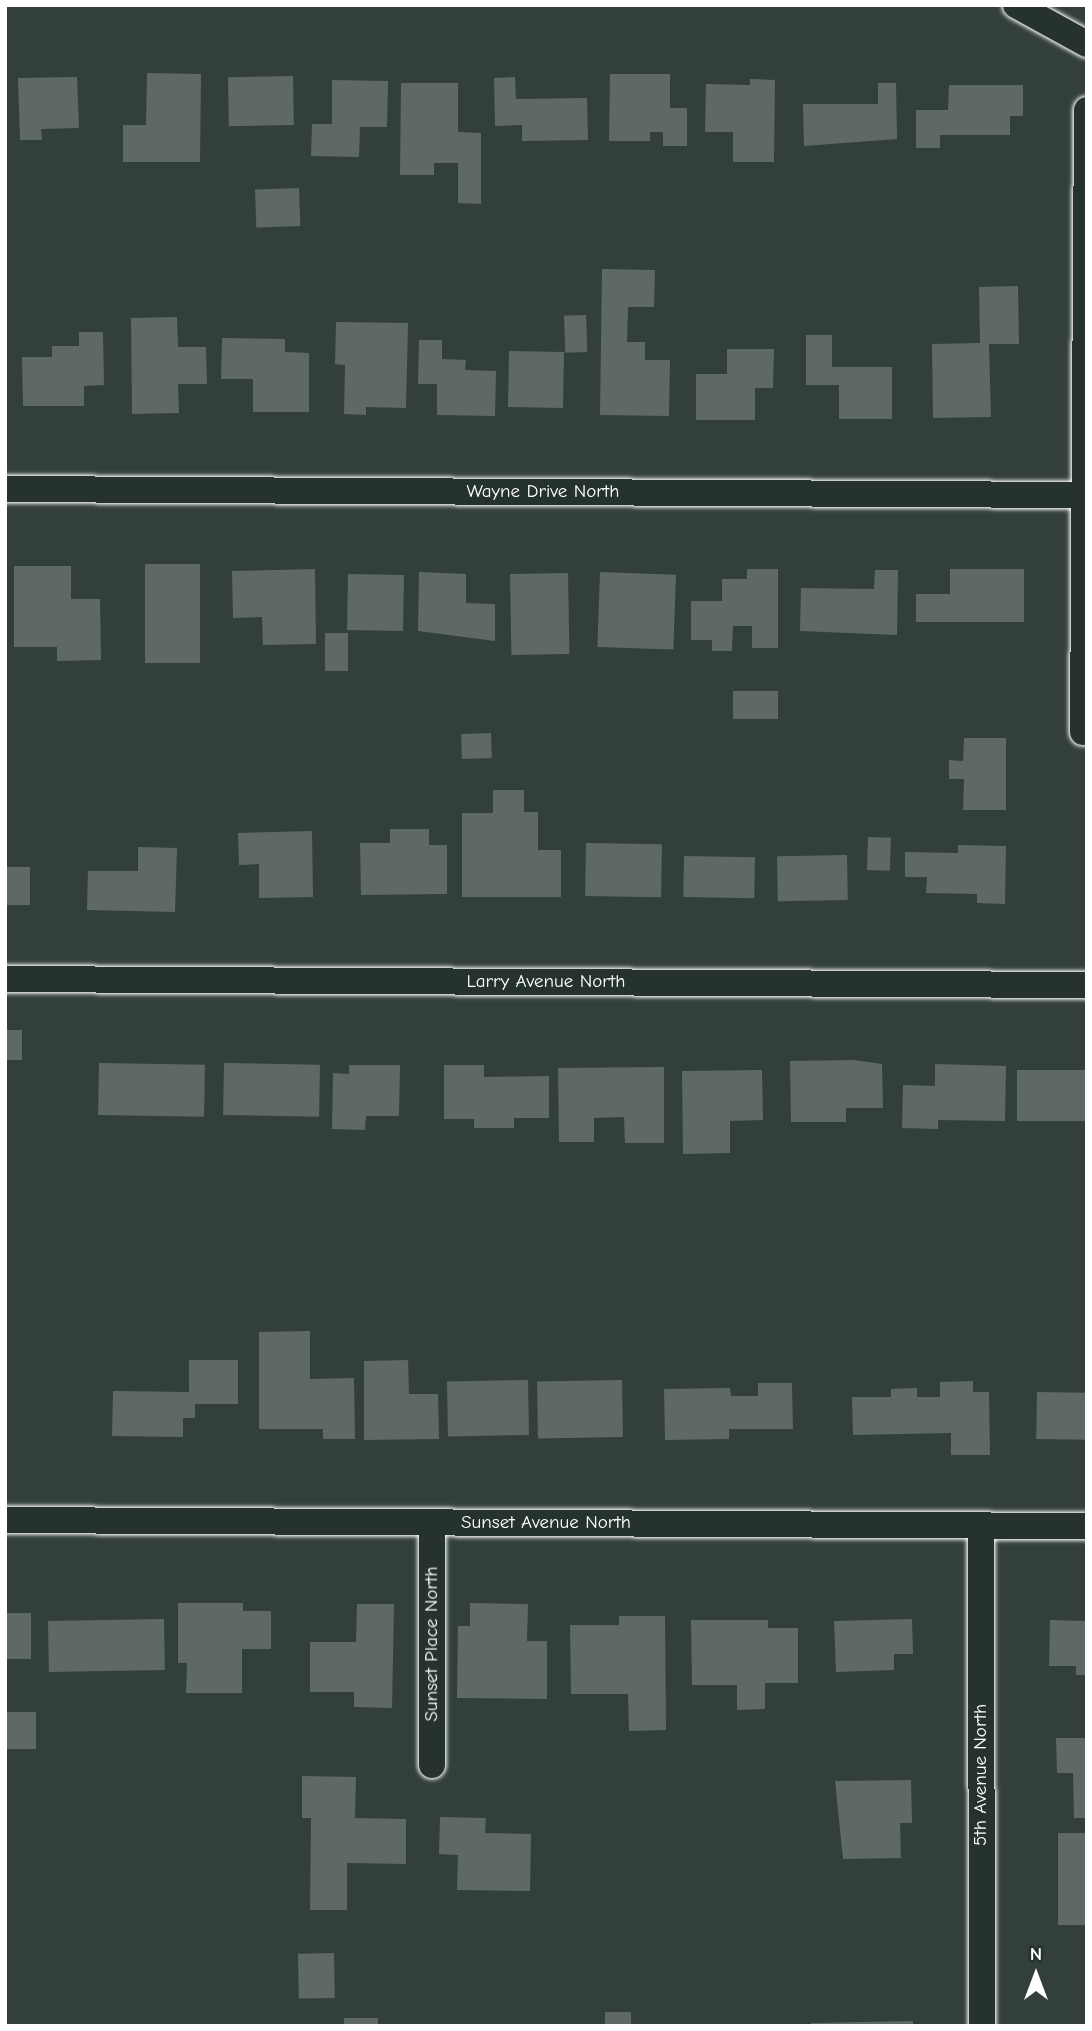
<!DOCTYPE html>
<html>
<head>
<meta charset="utf-8">
<style>
  body { margin:0 }
  #map { position:relative; width:1092px; height:2031px; overflow:hidden; background:#333f3a; font-family:"Comic Neue",sans-serif }
  div>[style] { position:absolute }
  .building>* { inset:0; background:#5f6964; transform-origin:0 0 }
  .roads { filter:drop-shadow(0 0 2px #fff) drop-shadow(0 0 2px #fff) }
  .minor>* { height:26px; margin:-13px; padding:0 13px; transform-origin:13px; border-radius:13px; background:#26332d }
  span { translate:-50% -50%; white-space:nowrap; text-align:center; line-height:1.15; -webkit-text-stroke:5px #26332d; paint-order:stroke }
  .street-label { font-size:19px; color:#fff }
  .frame { position:absolute; inset:0; border:7px solid #fff; pointer-events:none }
  .north { position:absolute; left:1001px; top:1940px; width:70px; height:70px; -webkit-text-stroke:5px #26332d; paint-order:stroke; rotate:0deg; font-size:19px; font-weight:700; line-height:28px; text-align:center; color:#fff }
  .north::after { content:''; display:block; margin:auto; width:24px; height:32px; background:#fff; clip-path:polygon(50% 0,100% 100%,50% 72%,0 100%) }
</style>
</head>
<body>
<div id="map">
  <div class="building">
    <i style="clip-path:polygon(147px 73px,201px 74px,200px 162px,123px 162px,123px 125px,146px 125px)"></i>
    <i style="clip-path:polygon(610px 74px,670px 74px,670px 108px,687px 108px,687px 146px,663px 146px,663px 132px,650px 132px,650px 141px,609px 141px)"></i>
    <i style="left:293px;top:76px;width:49px;height:65px;rotate:89deg"></i>
    <i style="clip-path:polygon(77px 77px,79px 128px,41px 129px,42px 140px,20px 140px,18px 78px)"></i>
    <i style="clip-path:polygon(515px 77px,516px 99px,587px 98px,588px 140px,522px 141px,522px 125px,495px 126px,494px 78px)"></i>
    <i style="clip-path:polygon(750px 79px,775px 80px,774px 162px,733px 162px,733px 132px,705px 132px,706px 84px,750px 85px)"></i>
    <i style="clip-path:polygon(332px 80px,388px 81px,387px 127px,360px 127px,359px 157px,311px 156px,312px 124px,332px 124px)"></i>
    <i style="clip-path:polygon(401px 83px,458px 83px,458px 132px,481px 133px,481px 204px,458px 203px,458px 163px,434px 163px,434px 175px,400px 175px)"></i>
    <i style="clip-path:polygon(878px 83px,896px 83px,897px 139px,804px 146px,803px 104px,878px 104px)"></i>
    <i style="clip-path:polygon(949px 85px,1023px 85px,1023px 116px,1010px 116px,1010px 135px,940px 135px,940px 148px,916px 148px,916px 110px,948px 110px)"></i>
    <i style="left:299px;top:188px;width:38px;height:44px;rotate:88deg"></i>
    <i style="clip-path:polygon(602px 269px,655px 270px,654px 307px,628px 307px,627px 342px,645px 342px,645px 360px,670px 360px,669px 416px,600px 415px)"></i>
    <i style="clip-path:polygon(1018px 286px,1019px 344px,989px 344px,991px 417px,933px 418px,932px 344px,980px 343px,979px 287px)"></i>
    <i style="left:586px;top:315px;width:37px;height:22px;rotate:88deg"></i>
    <i style="clip-path:polygon(177px 317px,178px 347px,206px 347px,207px 384px,178px 384px,179px 413px,132px 414px,131px 318px)"></i>
    <i style="clip-path:polygon(336px 322px,408px 323px,406px 408px,366px 407px,366px 415px,344px 414px,345px 365px,335px 364px)"></i>
    <i style="clip-path:polygon(79px 332px,103px 332px,104px 385px,84px 386px,84px 406px,23px 406px,22px 357px,52px 357px,52px 346px,79px 346px)"></i>
    <i style="clip-path:polygon(806px 335px,832px 335px,832px 367px,892px 367px,892px 419px,839px 419px,839px 385px,806px 385px)"></i>
    <i style="clip-path:polygon(222px 338px,285px 339px,285px 352px,309px 353px,309px 412px,253px 412px,253px 379px,221px 379px)"></i>
    <i style="clip-path:polygon(419px 340px,442px 340px,442px 359px,466px 360px,465px 370px,496px 371px,495px 416px,437px 415px,437px 384px,418px 384px)"></i>
    <i style="clip-path:polygon(727px 349px,774px 349px,773px 388px,755px 388px,755px 420px,696px 420px,696px 374px,727px 374px)"></i>
    <i style="left:509px;top:351px;width:55px;height:56px;rotate:1deg"></i>
    <i style="left:145px;top:564px;width:55px;height:99px"></i>
    <i style="clip-path:polygon(14px 566px,71px 566px,71px 599px,100px 599px,101px 660px,57px 661px,57px 647px,14px 647px)"></i>
    <i style="clip-path:polygon(315px 569px,316px 644px,263px 645px,262px 617px,233px 618px,232px 571px)"></i>
    <i style="clip-path:polygon(747px 569px,778px 569px,778px 648px,752px 648px,752px 626px,733px 626px,732px 651px,712px 651px,712px 640px,691px 640px,691px 601px,722px 601px,722px 579px,747px 579px)"></i>
    <i style="clip-path:polygon(950px 569px,1024px 569px,1024px 622px,916px 622px,916px 594px,950px 594px)"></i>
    <i style="clip-path:polygon(875px 570px,898px 570px,897px 635px,800px 631px,801px 588px,874px 589px)"></i>
    <i style="clip-path:polygon(419px 572px,466px 574px,466px 603px,495px 604px,495px 641px,418px 631px)"></i>
    <i style="left:600px;top:572px;width:76px;height:75px;rotate:2deg"></i>
    <i style="left:568px;top:573px;width:81px;height:58px;rotate:89deg"></i>
    <i style="left:348px;top:574px;width:56px;height:56px;rotate:1deg"></i>
    <i style="left:325px;top:633px;width:23px;height:38px"></i>
    <i style="left:778px;top:691px;width:28px;height:45px;rotate:90deg"></i>
    <i style="left:491px;top:733px;width:25px;height:30px;rotate:88deg"></i>
    <i style="clip-path:polygon(964px 738px,1006px 738px,1006px 810px,963px 810px,964px 779px,949px 779px,949px 760px,963px 761px)"></i>
    <i style="clip-path:polygon(493px 790px,524px 790px,524px 812px,538px 812px,538px 850px,561px 850px,561px 897px,462px 897px,462px 813px,493px 813px)"></i>
    <i style="clip-path:polygon(390px 829px,429px 829px,429px 845px,447px 845px,447px 894px,361px 895px,360px 843px,390px 843px)"></i>
    <i style="clip-path:polygon(312px 831px,313px 897px,259px 898px,259px 864px,239px 865px,238px 833px)"></i>
    <i style="left:868px;top:837px;width:23px;height:33px;rotate:2deg"></i>
    <i style="left:586px;top:843px;width:76px;height:53px;rotate:1deg"></i>
    <i style="clip-path:polygon(958px 845px,1006px 846px,1005px 904px,977px 903px,977px 894px,926px 893px,927px 877px,905px 877px,905px 852px,958px 853px)"></i>
    <i style="clip-path:polygon(138px 847px,177px 848px,175px 912px,87px 910px,88px 871px,138px 871px)"></i>
    <i style="left:847px;top:855px;width:45px;height:70px;rotate:89deg"></i>
    <i style="left:684px;top:856px;width:71px;height:41px;rotate:1deg"></i>
    <i style="left:5px;top:867px;width:25px;height:38px"></i>
    <i style="left:5px;top:1030px;width:17px;height:30px"></i>
    <i style="clip-path:polygon(854px 1060px,882px 1064px,883px 1108px,846px 1108px,846px 1122px,791px 1122px,790px 1061px)"></i>
    <i style="left:99px;top:1063px;width:106px;height:52px;rotate:1deg"></i>
    <i style="left:224px;top:1063px;width:96px;height:52px;rotate:1deg"></i>
    <i style="clip-path:polygon(935px 1064px,1006px 1066px,1005px 1121px,938px 1120px,938px 1129px,902px 1128px,903px 1085px,935px 1086px)"></i>
    <i style="clip-path:polygon(349px 1065px,400px 1065px,399px 1116px,366px 1116px,365px 1130px,332px 1129px,333px 1073px,349px 1074px)"></i>
    <i style="clip-path:polygon(444px 1065px,484px 1065px,484px 1077px,549px 1076px,549px 1118px,514px 1118px,514px 1128px,474px 1128px,474px 1119px,444px 1119px)"></i>
    <i style="clip-path:polygon(664px 1067px,664px 1143px,625px 1143px,624px 1117px,594px 1118px,594px 1142px,559px 1142px,558px 1068px)"></i>
    <i style="clip-path:polygon(762px 1070px,763px 1120px,730px 1121px,730px 1153px,683px 1154px,682px 1071px)"></i>
    <i style="left:1017px;top:1070px;width:70px;height:51px"></i>
    <i style="clip-path:polygon(310px 1331px,310px 1379px,354px 1378px,355px 1439px,323px 1439px,323px 1429px,259px 1429px,259px 1332px)"></i>
    <i style="clip-path:polygon(189px 1360px,238px 1360px,238px 1404px,195px 1404px,195px 1418px,183px 1418px,183px 1437px,112px 1436px,113px 1391px,189px 1392px)"></i>
    <i style="clip-path:polygon(408px 1360px,409px 1394px,438px 1394px,439px 1439px,364px 1440px,364px 1361px)"></i>
    <i style="left:528px;top:1380px;width:55px;height:81px;rotate:89deg"></i>
    <i style="left:622px;top:1380px;width:57px;height:85px;rotate:89deg"></i>
    <i style="clip-path:polygon(973px 1381px,973px 1392px,989px 1392px,990px 1455px,951px 1455px,951px 1433px,853px 1435px,852px 1397px,891px 1397px,891px 1389px,917px 1388px,917px 1397px,940px 1397px,940px 1382px)"></i>
    <i style="clip-path:polygon(758px 1383px,792px 1383px,793px 1429px,729px 1429px,729px 1439px,665px 1440px,664px 1389px,730px 1388px,731px 1396px,758px 1396px)"></i>
    <i style="left:1037px;top:1392px;width:50px;height:47px;rotate:1deg"></i>
    <i style="clip-path:polygon(178px 1603px,243px 1603px,243px 1611px,271px 1611px,271px 1649px,242px 1649px,242px 1693px,186px 1693px,187px 1663px,178px 1663px)"></i>
    <i style="clip-path:polygon(470px 1603px,528px 1604px,527px 1641px,547px 1641px,547px 1699px,457px 1698px,458px 1626px,470px 1626px)"></i>
    <i style="clip-path:polygon(357px 1604px,394px 1604px,392px 1708px,354px 1707px,354px 1692px,310px 1692px,310px 1642px,356px 1642px)"></i>
    <i style="left:5px;top:1613px;width:26px;height:46px"></i>
    <i style="clip-path:polygon(619px 1616px,665px 1616px,666px 1730px,629px 1731px,628px 1694px,571px 1694px,570px 1625px,619px 1625px)"></i>
    <i style="left:164px;top:1619px;width:51px;height:116px;rotate:89deg"></i>
    <i style="clip-path:polygon(912px 1619px,913px 1654px,894px 1654px,894px 1670px,836px 1672px,834px 1621px)"></i>
    <i style="clip-path:polygon(691px 1620px,768px 1620px,768px 1628px,798px 1628px,798px 1683px,765px 1683px,765px 1709px,737px 1710px,737px 1685px,692px 1685px)"></i>
    <i style="clip-path:polygon(1050px 1620px,1087px 1621px,1087px 1675px,1076px 1675px,1076px 1666px,1049px 1666px)"></i>
    <i style="left:5px;top:1712px;width:31px;height:37px"></i>
    <i style="clip-path:polygon(1056px 1738px,1087px 1738px,1087px 1818px,1074px 1818px,1073px 1773px,1057px 1773px)"></i>
    <i style="clip-path:polygon(302px 1776px,356px 1777px,355px 1818px,406px 1819px,406px 1864px,347px 1863px,347px 1910px,310px 1910px,311px 1818px,302px 1818px)"></i>
    <i style="clip-path:polygon(911px 1780px,912px 1823px,900px 1823px,901px 1858px,843px 1859px,835px 1781px)"></i>
    <i style="clip-path:polygon(440px 1817px,486px 1818px,485px 1833px,531px 1834px,530px 1891px,457px 1890px,458px 1855px,439px 1854px)"></i>
    <i style="left:1058px;top:1833px;width:29px;height:92px"></i>
    <i style="left:334px;top:1953px;width:45px;height:36px;rotate:89deg"></i>
    <i style="left:631px;top:2012px;width:14px;height:26px;rotate:90deg"></i>
    <i style="left:344px;top:2018px;width:34px;height:8px"></i>
    <i style="clip-path:polygon(913px 2021px,913px 2026px,811px 2026px,811px 2023px)"></i>
  </div>
  <div class="roads">
    <div class="minor">
      <i style="left:1016px;top:5px;width:81px;rotate:28.8deg"></i>
      <i style="left:5px;top:489px;width:1076px;rotate:0.32deg"></i>
      <i style="left:1083px;top:732px;width:622px;rotate:-89.63deg"></i>
      <i style="left:5px;top:979px;width:1082px;rotate:0.32deg"></i>
      <i style="left:5px;top:1520px;width:1082px;rotate:0.32deg"></i>
      <i style="left:432px;top:1522px;width:243px;rotate:90deg"></i>
      <i style="left:981px;top:1525px;width:501px;rotate:89.89deg"></i>
    </div>
  </div>
  <div class="street-label">
    <span style="left:543px;top:492px">Wayne Drive North</span>
    <span style="left:546px;top:982px">Larry Avenue North</span>
    <span style="left:546px;top:1523px">Sunset Avenue North</span>
    <span style="left:432px;top:1644px;rotate:-90deg">Sunset Place North</span>
    <span style="left:981px;top:1775px;rotate:-90deg">5th Avenue North</span>
  </div>
  <div class="frame"></div>
  <div class="north">N</div>
</div>
</body>
</html>
